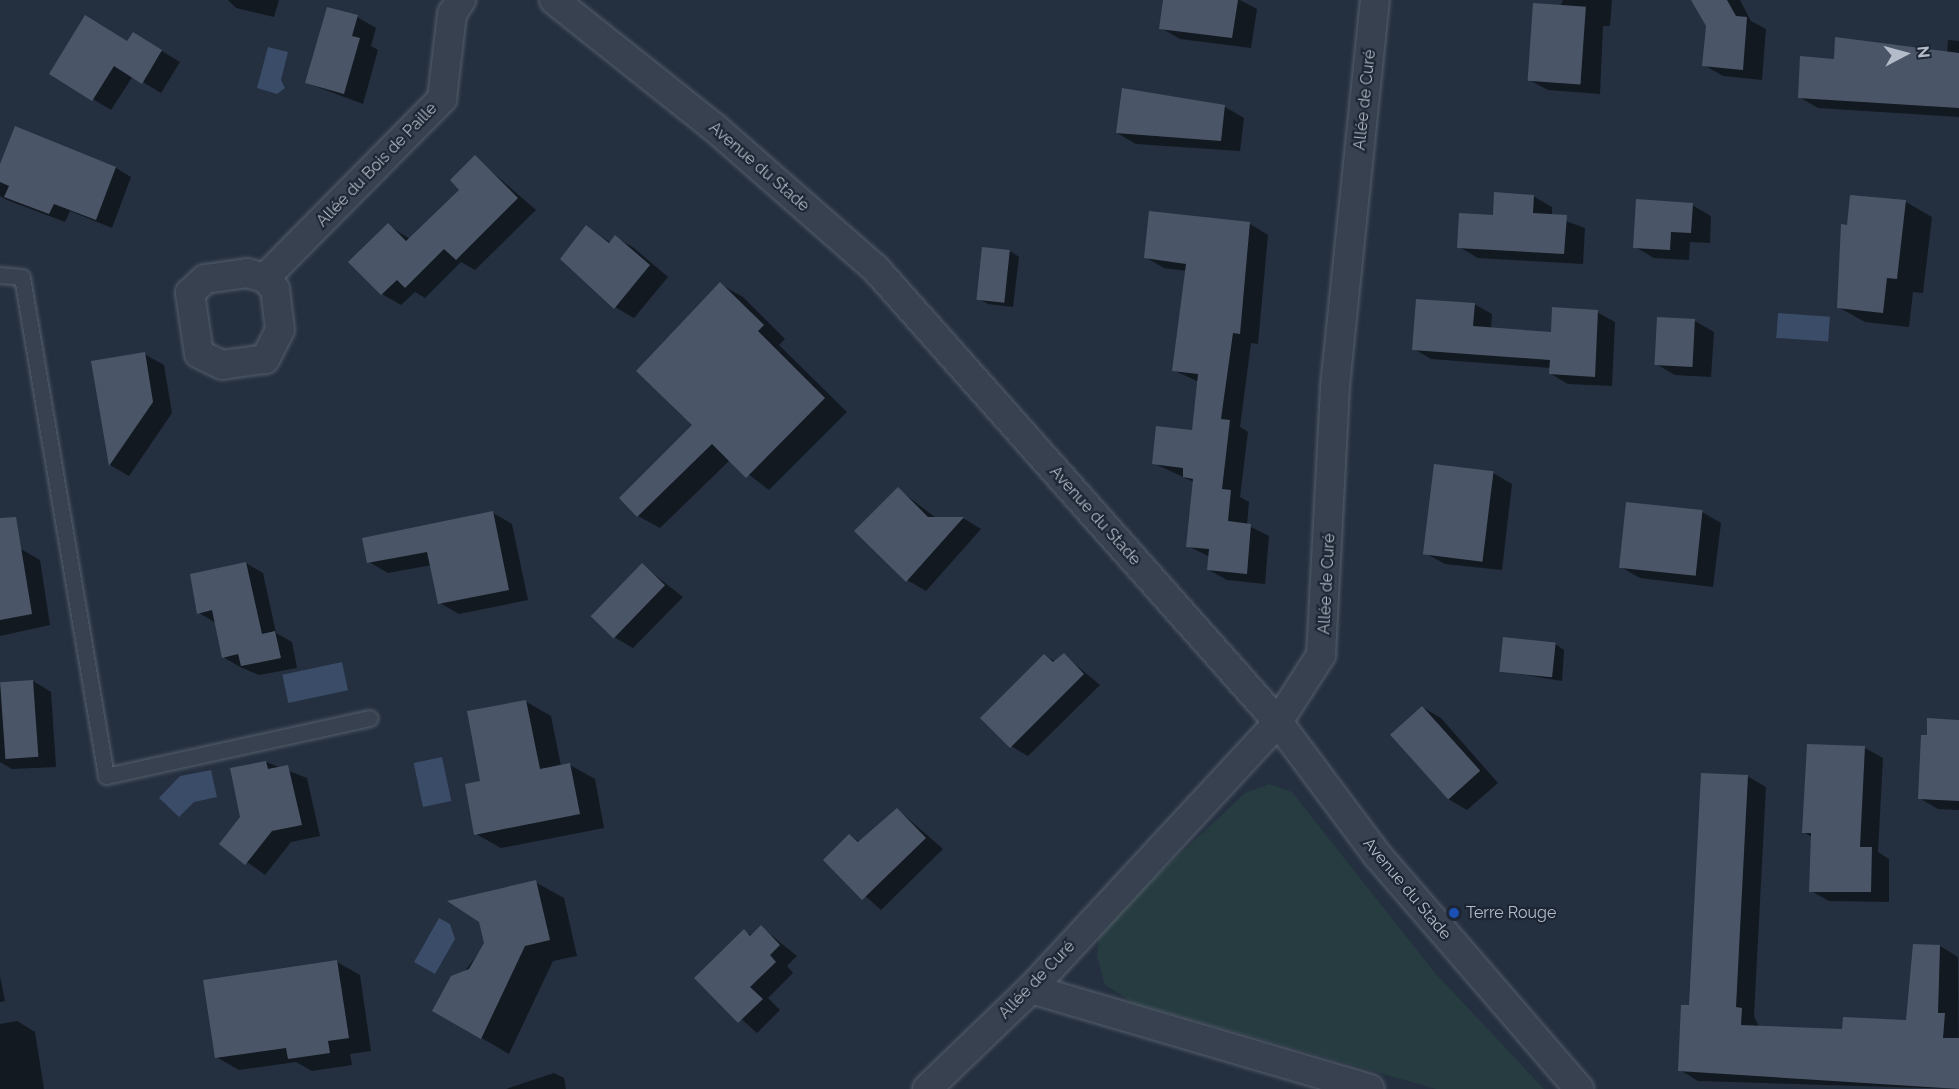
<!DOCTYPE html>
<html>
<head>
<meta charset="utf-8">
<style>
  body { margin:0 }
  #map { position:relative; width:1959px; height:1089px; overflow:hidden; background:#242f3f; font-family:Raleway,sans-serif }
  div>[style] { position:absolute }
  .green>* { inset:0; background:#263c40 }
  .water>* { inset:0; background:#3a4c68; transform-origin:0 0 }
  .shadow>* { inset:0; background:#0007 }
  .building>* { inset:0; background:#4a5668; transform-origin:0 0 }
  .roads { filter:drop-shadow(0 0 2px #565f6c) drop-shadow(0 0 2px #565f6c) }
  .lane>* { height:15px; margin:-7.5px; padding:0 7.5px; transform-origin:7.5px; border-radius:7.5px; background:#38414f }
  .street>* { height:28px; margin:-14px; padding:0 14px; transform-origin:14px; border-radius:14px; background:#38414f }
  .dots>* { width:16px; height:16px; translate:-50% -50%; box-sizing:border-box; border:3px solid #1d2634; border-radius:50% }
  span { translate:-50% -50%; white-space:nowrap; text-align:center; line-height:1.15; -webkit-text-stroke:4.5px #1d2634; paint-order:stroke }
  .street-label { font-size:16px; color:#b5bcc9 }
  .poi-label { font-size:16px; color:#b5bcc9 }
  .left { translate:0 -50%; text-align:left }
  .north { position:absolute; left:1875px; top:24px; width:60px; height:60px; -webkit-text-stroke:4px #1d2634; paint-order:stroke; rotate:84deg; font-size:16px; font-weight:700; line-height:24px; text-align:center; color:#b5bcc9 }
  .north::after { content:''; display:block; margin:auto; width:21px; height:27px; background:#b5bcc9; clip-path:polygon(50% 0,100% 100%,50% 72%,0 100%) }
</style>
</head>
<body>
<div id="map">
  <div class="green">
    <i style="clip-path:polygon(1269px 784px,1292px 792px,1435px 973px,1544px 1089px,1436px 1089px,1134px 1003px,1105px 985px,1097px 956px,1100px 929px,1245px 793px)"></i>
  </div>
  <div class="water">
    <i style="clip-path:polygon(268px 47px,288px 52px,281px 80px,285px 88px,277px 94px,257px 88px)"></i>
    <i style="left:1778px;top:313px;width:52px;height:25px;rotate:4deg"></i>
    <i style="left:342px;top:662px;width:29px;height:61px;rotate:78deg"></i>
    <i style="left:442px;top:757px;width:45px;height:29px;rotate:78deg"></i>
    <i style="clip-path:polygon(211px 770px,217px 797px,194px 802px,179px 817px,159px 798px,180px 776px)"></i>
    <i style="clip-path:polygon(439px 918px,450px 924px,455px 939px,435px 974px,414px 962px)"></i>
  </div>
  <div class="shadow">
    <i style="clip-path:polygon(228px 0,279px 0,274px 17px,236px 8px)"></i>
    <i style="clip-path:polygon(1165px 0,1240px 0,1257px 9px,1251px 48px,1180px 39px,1161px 28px)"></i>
    <i style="clip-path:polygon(1563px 0,1612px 0,1610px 26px,1603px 26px,1600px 94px,1548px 90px,1529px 80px)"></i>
    <i style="clip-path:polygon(1693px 0,1740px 0,1751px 21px,1766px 29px,1762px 80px,1723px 76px,1704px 65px,1707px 26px)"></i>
    <i style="clip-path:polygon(357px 17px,376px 28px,371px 46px,378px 50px,363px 104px,307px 83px)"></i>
    <i style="clip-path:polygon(1948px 40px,1959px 41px,1959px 117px,1818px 108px,1799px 97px,1835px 60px,1947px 54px)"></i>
    <i style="clip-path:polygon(128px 43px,152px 45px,180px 62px,161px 93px,133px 76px,111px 110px,93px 99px)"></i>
    <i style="clip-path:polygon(1123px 90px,1225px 107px,1244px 118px,1240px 151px,1136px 144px,1117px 133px)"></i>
    <i style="clip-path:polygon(475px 157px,536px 210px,475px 270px,461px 262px,425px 298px,415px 292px,401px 305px,382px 294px,350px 262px,388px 225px,410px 239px,461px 190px)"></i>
    <i style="clip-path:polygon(0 168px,116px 168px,131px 177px,112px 228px,70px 211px,65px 222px,7px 200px,0 196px)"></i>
    <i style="clip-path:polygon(1533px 196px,1552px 207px,1552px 216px,1585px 228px,1583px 264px,1478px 258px,1459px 247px,1494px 217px)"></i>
    <i style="clip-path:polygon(1851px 197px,1906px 202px,1932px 217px,1923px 293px,1913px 292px,1909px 327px,1865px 322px,1838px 307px)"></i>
    <i style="clip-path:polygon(1692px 205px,1711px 216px,1710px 243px,1690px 242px,1689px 260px,1654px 258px,1635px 247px)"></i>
    <i style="clip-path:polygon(1150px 212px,1250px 224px,1268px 235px,1258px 344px,1251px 343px,1240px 427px,1248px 432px,1240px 497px,1249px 502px,1247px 525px,1269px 536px,1265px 584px,1227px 580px,1209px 570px,1210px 557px,1188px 546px,1194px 482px,1153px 463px,1194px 432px,1199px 382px,1173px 370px,1187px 271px,1164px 268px,1145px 257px)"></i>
    <i style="clip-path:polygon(587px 227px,611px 243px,615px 237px,634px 248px,668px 277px,634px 318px,615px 307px)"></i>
    <i style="clip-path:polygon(1010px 251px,1019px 257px,1013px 307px,988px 304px,979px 299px)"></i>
    <i style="clip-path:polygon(720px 284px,743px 297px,785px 339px,779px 345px,847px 412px,769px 490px,730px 460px,660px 528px,638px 516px,694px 425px)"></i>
    <i style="clip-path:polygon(1474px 304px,1492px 314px,1491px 329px,1552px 334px,1597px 312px,1615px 322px,1612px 386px,1568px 384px,1551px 374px,1551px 368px,1431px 359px,1414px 349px)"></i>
    <i style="clip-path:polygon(1695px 321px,1714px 332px,1711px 377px,1675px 375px,1656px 364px)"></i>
    <i style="clip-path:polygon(144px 354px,164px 365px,172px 413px,129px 476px,110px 465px,93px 363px)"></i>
    <i style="clip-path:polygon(1493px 473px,1512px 484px,1502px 570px,1445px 564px,1425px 553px)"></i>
    <i style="clip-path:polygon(898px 489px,936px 518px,963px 518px,981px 529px,926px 591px,907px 580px)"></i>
    <i style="clip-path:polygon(1702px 512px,1721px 523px,1713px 587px,1640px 578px,1621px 567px)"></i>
    <i style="clip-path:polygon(493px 513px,512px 524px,528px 600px,459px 614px,440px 603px,432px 565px,388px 573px,369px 562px)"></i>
    <i style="clip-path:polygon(21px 549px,40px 560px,50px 625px,0 636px,0 552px)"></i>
    <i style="clip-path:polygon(246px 563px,263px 573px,276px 633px,292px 642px,297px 668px,259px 675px,240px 667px,223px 657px,216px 623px,199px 613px)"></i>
    <i style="clip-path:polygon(642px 565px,683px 597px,633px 648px,614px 637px)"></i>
    <i style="clip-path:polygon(1555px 644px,1564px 650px,1562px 681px,1502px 671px)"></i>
    <i style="clip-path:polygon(1044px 655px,1056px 662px,1064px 655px,1100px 685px,1028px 756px,1011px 746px)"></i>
    <i style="clip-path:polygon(33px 681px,51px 692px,56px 767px,12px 769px,0 762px,0 683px)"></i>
    <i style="clip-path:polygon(525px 701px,551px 716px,561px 766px,570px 765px,595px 779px,604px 828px,501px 848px,476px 834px,482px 782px)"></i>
    <i style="clip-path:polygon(1422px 707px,1441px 718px,1498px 783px,1467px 810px,1448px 799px)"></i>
    <i style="clip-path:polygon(1929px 719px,1959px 720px,1959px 810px,1938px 809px,1919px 798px)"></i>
    <i style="clip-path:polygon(1808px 745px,1865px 748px,1883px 758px,1878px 852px,1889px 859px,1889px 902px,1829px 901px,1811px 891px,1812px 837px,1803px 832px)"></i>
    <i style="clip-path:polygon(266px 762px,307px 778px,320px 836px,291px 842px,265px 875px,221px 843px,241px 817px)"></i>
    <i style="clip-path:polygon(1747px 776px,1766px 787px,1754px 1016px,1759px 1027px,1844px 1030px,1907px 1022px,1940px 946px,1958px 957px,1959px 1089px,1698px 1081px,1680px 1070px)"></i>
    <i style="clip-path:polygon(897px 809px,943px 849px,881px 910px,825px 860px,849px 835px,860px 842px)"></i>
    <i style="clip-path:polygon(535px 882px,564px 898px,577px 956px,553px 961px,509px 1054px,434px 1010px)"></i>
    <i style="clip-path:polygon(761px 927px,797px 956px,787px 966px,793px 973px,768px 998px,780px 1010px,757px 1033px,696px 978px,744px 931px,753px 936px)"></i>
    <i style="clip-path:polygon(337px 962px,360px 975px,371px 1051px,350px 1054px,352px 1065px,312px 1071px,296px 1062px,239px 1070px,216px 1057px)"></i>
    <i style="clip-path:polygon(0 976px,5px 1001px,0 1002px)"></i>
    <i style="clip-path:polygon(17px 1021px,35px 1032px,44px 1089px,0 1089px,0 1024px)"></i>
    <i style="clip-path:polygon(554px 1073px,564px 1078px,566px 1089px,506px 1089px)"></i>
  </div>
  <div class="building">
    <i style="clip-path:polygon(1163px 0,1238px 0,1232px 38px,1159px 29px)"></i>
    <i style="clip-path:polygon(1691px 0,1727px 0,1736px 16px,1747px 17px,1743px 70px,1702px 66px,1706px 26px)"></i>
    <i style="left:1533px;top:3px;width:53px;height:78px;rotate:4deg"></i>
    <i style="clip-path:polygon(327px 7px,358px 15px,352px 36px,360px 38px,344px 94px,305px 83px)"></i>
    <i style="clip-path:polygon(85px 15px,127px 41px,133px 32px,162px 50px,142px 84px,114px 66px,92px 101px,49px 74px)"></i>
    <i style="clip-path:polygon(1835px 37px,1959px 53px,1959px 108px,1798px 98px,1800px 56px,1834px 59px)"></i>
    <i style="clip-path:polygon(1122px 88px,1225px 105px,1221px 141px,1116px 133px)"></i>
    <i style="clip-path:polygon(15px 126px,116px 167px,96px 220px,54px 204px,49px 214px,4px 197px,9px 186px,0 182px,0 164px)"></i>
    <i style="clip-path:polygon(475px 155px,518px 198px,456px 260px,444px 249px,405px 288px,397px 280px,381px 295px,348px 262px,388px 223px,406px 241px,459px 190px,450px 180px)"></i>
    <i style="clip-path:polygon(1494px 192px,1534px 195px,1533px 213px,1567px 215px,1564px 254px,1457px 248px,1459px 213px,1493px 215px)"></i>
    <i style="clip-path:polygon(1850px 195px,1906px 200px,1897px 279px,1887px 278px,1883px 313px,1837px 308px,1841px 224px,1847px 225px)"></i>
    <i style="clip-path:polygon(1636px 199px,1693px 203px,1691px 233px,1671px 232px,1670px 250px,1633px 248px)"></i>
    <i style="clip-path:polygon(1149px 211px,1250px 222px,1240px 334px,1233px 333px,1221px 419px,1230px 420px,1222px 489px,1231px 490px,1228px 521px,1251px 524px,1247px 574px,1207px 570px,1209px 549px,1186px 547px,1193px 479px,1183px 477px,1183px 468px,1152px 464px,1156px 426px,1192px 430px,1198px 374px,1172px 371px,1186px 264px,1144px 258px)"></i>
    <i style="clip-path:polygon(586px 225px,609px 243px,615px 235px,650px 265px,614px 309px,560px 259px)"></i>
    <i style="left:982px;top:247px;width:28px;height:53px;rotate:6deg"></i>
    <i style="clip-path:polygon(720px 282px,764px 325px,758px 331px,825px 398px,746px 478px,712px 444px,637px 517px,619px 498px,692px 425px,636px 371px)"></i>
    <i style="clip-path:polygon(1416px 299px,1475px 303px,1473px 326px,1551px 332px,1552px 307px,1598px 310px,1595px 377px,1549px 374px,1550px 360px,1412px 350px)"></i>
    <i style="left:1657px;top:317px;width:38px;height:48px;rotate:3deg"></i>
    <i style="clip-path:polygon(145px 352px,153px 402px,109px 466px,91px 361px)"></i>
    <i style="left:1434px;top:464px;width:60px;height:91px;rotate:7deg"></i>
    <i style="clip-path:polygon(898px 487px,928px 517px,964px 517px,906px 582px,854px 531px)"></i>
    <i style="left:1626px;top:502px;width:77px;height:66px;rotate:6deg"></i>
    <i style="clip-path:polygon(493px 511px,509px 590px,438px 604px,427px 552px,367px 563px,362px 538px)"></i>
    <i style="clip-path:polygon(16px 517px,32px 614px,0 620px,0 518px)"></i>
    <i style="clip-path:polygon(246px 562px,262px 634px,275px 631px,281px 658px,241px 666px,238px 654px,222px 658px,212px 610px,197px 614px,190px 574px)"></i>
    <i style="left:642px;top:563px;width:32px;height:74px;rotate:44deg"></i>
    <i style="left:1503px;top:637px;width:53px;height:35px;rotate:6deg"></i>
    <i style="clip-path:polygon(1064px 653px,1084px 674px,1010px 748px,980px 718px,1044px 654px,1053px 662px)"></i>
    <i style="left:33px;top:680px;width:77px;height:33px;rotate:86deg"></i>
    <i style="clip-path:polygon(526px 700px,540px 769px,570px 763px,580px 814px,474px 835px,465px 784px,480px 781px,467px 711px)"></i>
    <i style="left:1422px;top:706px;width:87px;height:43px;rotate:48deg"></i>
    <i style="clip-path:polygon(1927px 718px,1959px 720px,1959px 801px,1918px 799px,1921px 735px,1927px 735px)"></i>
    <i style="clip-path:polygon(1807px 744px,1865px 746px,1860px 847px,1872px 847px,1871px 892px,1809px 892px,1811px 833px,1802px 833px)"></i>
    <i style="clip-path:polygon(266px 761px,268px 769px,288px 765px,302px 825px,272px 831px,245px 865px,219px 844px,240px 817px,230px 768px)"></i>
    <i style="clip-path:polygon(1701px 773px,1748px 775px,1736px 1007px,1742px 1008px,1741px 1025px,1842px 1029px,1843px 1017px,1906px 1020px,1913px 944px,1940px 945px,1938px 1013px,1945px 1013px,1943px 1038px,1959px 1038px,1959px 1089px,1678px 1071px,1681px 1005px,1689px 1005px)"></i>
    <i style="clip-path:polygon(897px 808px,926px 838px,862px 900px,823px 860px,849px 834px,858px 842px)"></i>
    <i style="clip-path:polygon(536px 880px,550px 940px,525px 946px,481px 1039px,432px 1011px,451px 976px,469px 969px,484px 943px,479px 922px,447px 901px)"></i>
    <i style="clip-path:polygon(761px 925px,780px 945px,770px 955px,776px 962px,750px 987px,763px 999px,738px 1023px,694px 978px,744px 929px,750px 936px)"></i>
    <i style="clip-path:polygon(337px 960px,349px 1038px,328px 1041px,330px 1053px,288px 1059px,286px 1048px,215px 1058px,203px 980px)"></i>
  </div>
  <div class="roads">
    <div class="lane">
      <i style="left:0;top:275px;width:22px;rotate:5deg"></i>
      <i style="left:22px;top:277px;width:506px;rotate:80.44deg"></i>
      <i style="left:106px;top:776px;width:270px;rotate:-12.4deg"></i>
    </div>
    <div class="street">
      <i style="left:554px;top:0;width:206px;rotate:38.5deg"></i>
      <i style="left:715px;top:128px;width:214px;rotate:41.2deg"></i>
      <i style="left:876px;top:269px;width:606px;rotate:48.41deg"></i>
      <i style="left:1278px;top:722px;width:167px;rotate:53.3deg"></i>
      <i style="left:1378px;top:856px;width:308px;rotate:49.2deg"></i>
      <i style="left:247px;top:273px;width:19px;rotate:16deg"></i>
      <i style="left:265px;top:278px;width:15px;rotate:48deg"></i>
      <i style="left:275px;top:289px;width:41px;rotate:83deg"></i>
      <i style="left:280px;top:330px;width:33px;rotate:117deg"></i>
      <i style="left:265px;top:359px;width:43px;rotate:172.1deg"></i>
      <i style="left:222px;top:365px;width:25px;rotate:-154deg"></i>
      <i style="left:199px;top:354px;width:62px;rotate:-98.4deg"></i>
      <i style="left:190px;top:293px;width:21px;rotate:-43deg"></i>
      <i style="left:205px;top:279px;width:42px;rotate:-8.1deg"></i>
      <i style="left:265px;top:278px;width:252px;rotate:-45.3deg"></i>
      <i style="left:442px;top:99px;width:86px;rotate:-83.3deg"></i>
      <i style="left:452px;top:14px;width:17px;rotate:-57deg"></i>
      <i style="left:1031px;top:989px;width:353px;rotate:16.4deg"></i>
      <i style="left:927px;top:1089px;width:144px;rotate:-43.9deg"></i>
      <i style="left:1031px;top:989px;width:364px;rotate:-47.2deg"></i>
      <i style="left:1278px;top:722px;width:80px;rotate:-57.3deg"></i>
      <i style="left:1321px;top:655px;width:269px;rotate:-87deg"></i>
      <i style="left:1335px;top:386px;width:388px;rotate:-84.1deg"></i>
    </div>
  </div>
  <div class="dots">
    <i style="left:1454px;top:913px;background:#1a4fb4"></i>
  </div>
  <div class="street-label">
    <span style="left:1365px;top:100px;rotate:-84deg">Allée de Curé</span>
    <span style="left:377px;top:165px;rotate:-46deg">Allée du Bois de Paille</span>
    <span style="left:759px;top:167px;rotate:41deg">Avenue du Stade</span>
    <span style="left:1095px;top:516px;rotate:48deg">Avenue du Stade</span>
    <span style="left:1327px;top:584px;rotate:-87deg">Allée de Curé</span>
    <span style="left:1407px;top:889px;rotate:50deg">Avenue du Stade</span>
    <span style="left:1037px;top:980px;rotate:-46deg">Allée de Curé</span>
  </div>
  <div class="poi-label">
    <span class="left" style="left:1466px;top:913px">Terre Rouge</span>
  </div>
  <div class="north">N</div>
</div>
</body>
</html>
